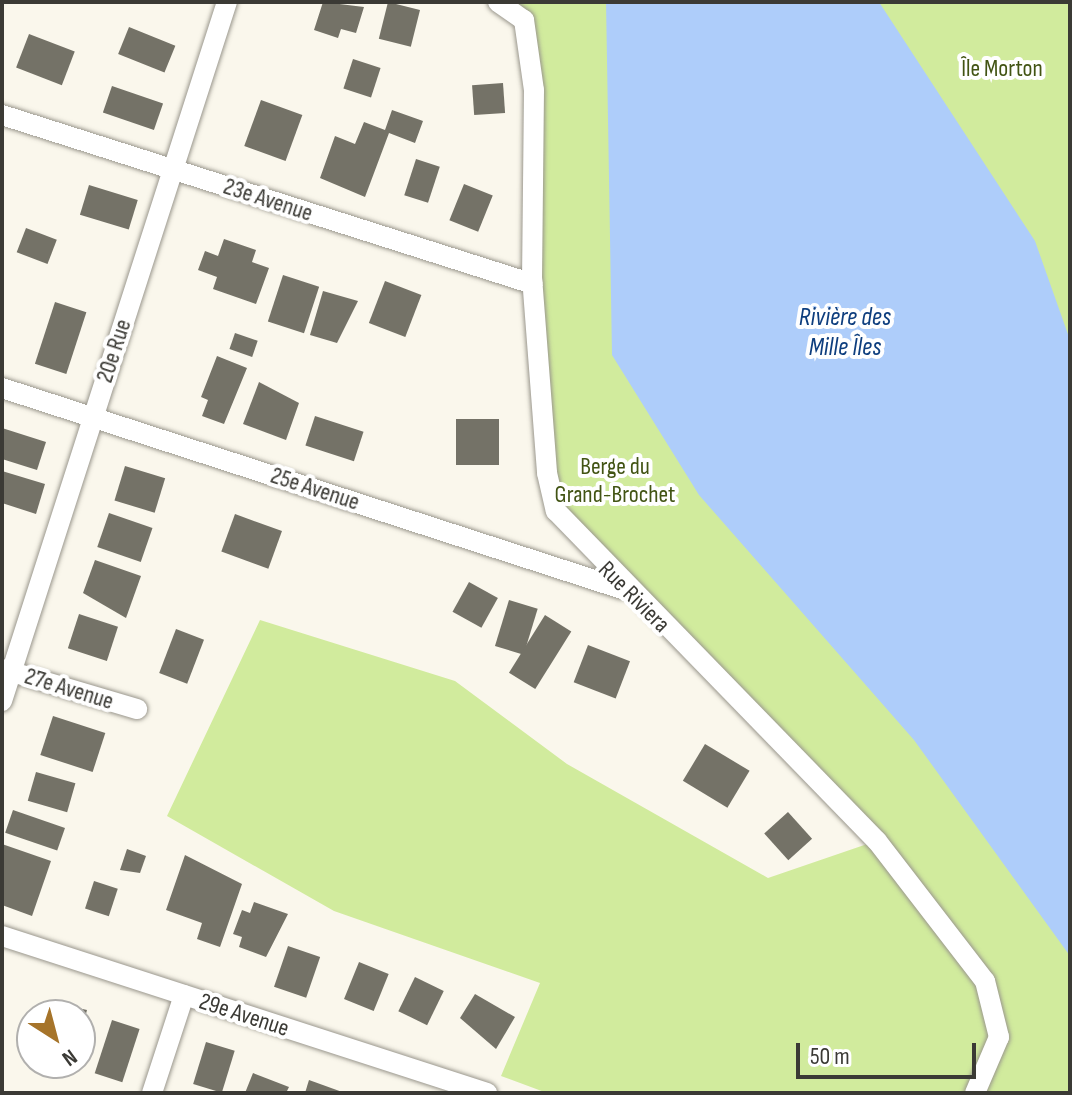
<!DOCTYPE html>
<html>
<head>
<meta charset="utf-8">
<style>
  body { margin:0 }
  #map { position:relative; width:1072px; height:1095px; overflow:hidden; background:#faf7ec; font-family:"Sofia Sans Condensed",sans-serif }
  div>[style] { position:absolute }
  .green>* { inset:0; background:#d1eb9d }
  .water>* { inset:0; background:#aecdfa }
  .building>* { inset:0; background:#747267; transform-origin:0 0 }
  .roads { filter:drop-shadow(0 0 2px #9a978d) drop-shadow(0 0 2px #9a978d) }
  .minor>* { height:20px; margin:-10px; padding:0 10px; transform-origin:10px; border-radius:10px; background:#fff }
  span { translate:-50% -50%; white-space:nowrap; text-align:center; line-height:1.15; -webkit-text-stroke:8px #fff; paint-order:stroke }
  .park-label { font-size:24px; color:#425414 }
  .street-label { font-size:24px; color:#3b3a35 }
  .water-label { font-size:26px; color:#0e3e7e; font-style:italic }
  .frame { position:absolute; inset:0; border:4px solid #3b3a35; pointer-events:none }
  .north { position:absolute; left:16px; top:999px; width:80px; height:80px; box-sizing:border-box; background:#fff; border:2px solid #b1b0ae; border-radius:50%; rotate:144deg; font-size:22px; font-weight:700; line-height:32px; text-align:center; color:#3b3a35 }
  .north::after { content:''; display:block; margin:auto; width:28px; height:36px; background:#a6742a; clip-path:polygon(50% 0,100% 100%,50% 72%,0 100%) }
  .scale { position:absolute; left:796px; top:1043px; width:180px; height:36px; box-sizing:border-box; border:4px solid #3b3a35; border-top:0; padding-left:10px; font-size:24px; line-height:28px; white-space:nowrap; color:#3b3a35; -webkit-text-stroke:6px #fff; paint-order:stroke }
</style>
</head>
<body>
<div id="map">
  <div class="green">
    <i style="clip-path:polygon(498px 2px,1070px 2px,1070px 1093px,547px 1093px,501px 1076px,540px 983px,334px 911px,167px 816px,260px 620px,455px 681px,567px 764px,768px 878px,876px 841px,556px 511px,524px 20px)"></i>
  </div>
  <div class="water">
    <i style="clip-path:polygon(606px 2px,879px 2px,1035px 241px,1070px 340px,1070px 956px,914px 740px,699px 495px,612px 355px)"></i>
  </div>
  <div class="building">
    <i style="clip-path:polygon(323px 2px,364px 7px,356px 33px,341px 29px,338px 38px,314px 30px)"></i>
    <i style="left:388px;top:2px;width:33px;height:38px;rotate:14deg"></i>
    <i style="left:129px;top:27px;width:50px;height:29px;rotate:22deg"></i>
    <i style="left:29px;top:34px;width:49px;height:36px;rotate:21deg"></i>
    <i style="left:353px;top:59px;width:29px;height:31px;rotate:18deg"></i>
    <i style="left:503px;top:83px;width:30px;height:31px;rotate:86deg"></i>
    <i style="left:112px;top:86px;width:54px;height:28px;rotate:19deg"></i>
    <i style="left:261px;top:100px;width:44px;height:49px;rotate:20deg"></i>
    <i style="clip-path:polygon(392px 110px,423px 121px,415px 143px,389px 133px,365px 197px,320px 178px,335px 136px,355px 144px,364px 122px,385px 130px)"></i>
    <i style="left:416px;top:159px;width:25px;height:38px;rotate:18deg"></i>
    <i style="left:464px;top:184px;width:31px;height:39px;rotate:22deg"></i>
    <i style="left:89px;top:185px;width:51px;height:31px;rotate:17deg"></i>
    <i style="left:26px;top:228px;width:33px;height:26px;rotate:21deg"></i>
    <i style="clip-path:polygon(224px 239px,256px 250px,252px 262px,269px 268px,256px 304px,213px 289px,217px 277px,198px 270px,205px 251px,218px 256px)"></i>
    <i style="left:283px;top:275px;width:38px;height:49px;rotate:18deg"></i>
    <i style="left:385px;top:281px;width:39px;height:45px;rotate:21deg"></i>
    <i style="clip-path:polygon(323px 291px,358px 301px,337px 343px,310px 335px)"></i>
    <i style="left:55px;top:302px;width:33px;height:65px;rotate:18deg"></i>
    <i style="left:235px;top:333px;width:24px;height:17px;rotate:19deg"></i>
    <i style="clip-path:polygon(217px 356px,247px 368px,224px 424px,202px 416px,208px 400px,201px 397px)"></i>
    <i style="clip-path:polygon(259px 382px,299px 403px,286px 440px,243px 424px)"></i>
    <i style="left:315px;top:416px;width:51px;height:31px;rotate:18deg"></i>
    <i style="left:456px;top:419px;width:43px;height:46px"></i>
    <i style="clip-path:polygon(2px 428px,46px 442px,37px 470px,2px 459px)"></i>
    <i style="left:125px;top:466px;width:42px;height:36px;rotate:17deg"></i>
    <i style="clip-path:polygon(2px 471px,45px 484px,36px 514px,2px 503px)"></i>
    <i style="left:109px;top:513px;width:46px;height:36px;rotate:19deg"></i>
    <i style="left:235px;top:514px;width:50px;height:40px;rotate:20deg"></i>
    <i style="clip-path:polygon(95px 560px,141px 576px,126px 618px,83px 593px)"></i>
    <i style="left:469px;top:582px;width:33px;height:34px;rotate:29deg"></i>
    <i style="left:509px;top:600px;width:30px;height:48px;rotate:17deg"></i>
    <i style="left:79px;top:614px;width:41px;height:36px;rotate:18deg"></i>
    <i style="left:545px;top:615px;width:31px;height:68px;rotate:32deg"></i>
    <i style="left:176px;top:629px;width:30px;height:47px;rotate:21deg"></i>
    <i style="left:588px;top:645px;width:45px;height:40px;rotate:21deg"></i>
    <i style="left:53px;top:716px;width:55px;height:41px;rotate:18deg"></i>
    <i style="left:705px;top:744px;width:52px;height:43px;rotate:31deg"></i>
    <i style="left:36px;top:772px;width:41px;height:30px;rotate:16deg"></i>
    <i style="left:13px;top:810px;width:55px;height:24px;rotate:19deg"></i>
    <i style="left:788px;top:812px;width:36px;height:32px;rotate:48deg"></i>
    <i style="clip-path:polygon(2px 844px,51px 861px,32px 916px,2px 905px)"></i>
    <i style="clip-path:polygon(127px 849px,146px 856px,140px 873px,120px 870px)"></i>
    <i style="clip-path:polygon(185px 855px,242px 884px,220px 947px,197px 939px,202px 923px,166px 910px)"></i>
    <i style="left:94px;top:881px;width:25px;height:29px;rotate:18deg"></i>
    <i style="clip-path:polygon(254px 902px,288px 914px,266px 957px,239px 947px,242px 937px,233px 934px,242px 910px,250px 913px)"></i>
    <i style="left:288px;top:946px;width:34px;height:43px;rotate:19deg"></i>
    <i style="left:359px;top:962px;width:32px;height:40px;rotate:22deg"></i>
    <i style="left:415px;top:977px;width:32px;height:38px;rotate:26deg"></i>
    <i style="clip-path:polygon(475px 994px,515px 1017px,496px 1049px,460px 1018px)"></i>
    <i style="clip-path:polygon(51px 1002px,87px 1010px,81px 1033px,80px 1015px,48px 1015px)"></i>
    <i style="left:112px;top:1020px;width:29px;height:56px;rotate:18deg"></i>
    <i style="left:206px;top:1042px;width:30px;height:44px;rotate:17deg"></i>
    <i style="clip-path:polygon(253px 1073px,289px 1087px,286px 1093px,245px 1093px)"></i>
    <i style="clip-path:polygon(309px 1080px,345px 1093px,305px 1093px)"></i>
  </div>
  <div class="roads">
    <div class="minor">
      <i style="left:498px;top:2px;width:32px;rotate:35deg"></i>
      <i style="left:524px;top:20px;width:71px;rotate:81.9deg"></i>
      <i style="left:534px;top:90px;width:187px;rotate:90.6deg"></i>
      <i style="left:532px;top:277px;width:197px;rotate:85.6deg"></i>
      <i style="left:547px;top:473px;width:39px;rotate:77deg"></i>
      <i style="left:556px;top:511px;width:460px;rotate:45.8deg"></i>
      <i style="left:877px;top:841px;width:177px;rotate:52.4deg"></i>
      <i style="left:985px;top:981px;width:58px;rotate:76deg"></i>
      <i style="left:999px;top:1037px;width:61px;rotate:113.2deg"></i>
      <i style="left:2px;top:115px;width:557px;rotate:17.65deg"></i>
      <i style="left:2px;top:388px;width:652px;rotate:17.96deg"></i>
      <i style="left:2px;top:669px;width:141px;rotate:16.5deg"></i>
      <i style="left:2px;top:701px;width:734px;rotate:-72.16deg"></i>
      <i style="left:2px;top:936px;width:510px;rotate:17.94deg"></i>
      <i style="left:152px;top:1093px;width:103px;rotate:-71.9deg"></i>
    </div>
  </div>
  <div class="park-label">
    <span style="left:1002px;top:69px">Île Morton</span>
    <span style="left:615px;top:481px">Berge du<br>Grand-Brochet</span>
  </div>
  <div class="street-label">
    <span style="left:268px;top:200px;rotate:18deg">23e Avenue</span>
    <span style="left:114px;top:351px;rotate:-72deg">20e Rue</span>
    <span style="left:315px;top:489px;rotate:18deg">25e Avenue</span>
    <span style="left:634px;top:597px;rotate:45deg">Rue Riviera</span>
    <span style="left:69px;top:689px;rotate:17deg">27e Avenue</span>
    <span style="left:244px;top:1015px;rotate:18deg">29e Avenue</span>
  </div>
  <div class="water-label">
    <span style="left:845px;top:333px">Rivière des<br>Mille Îles</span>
  </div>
  <div class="frame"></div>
  <div class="north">N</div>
  <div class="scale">50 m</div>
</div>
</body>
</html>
